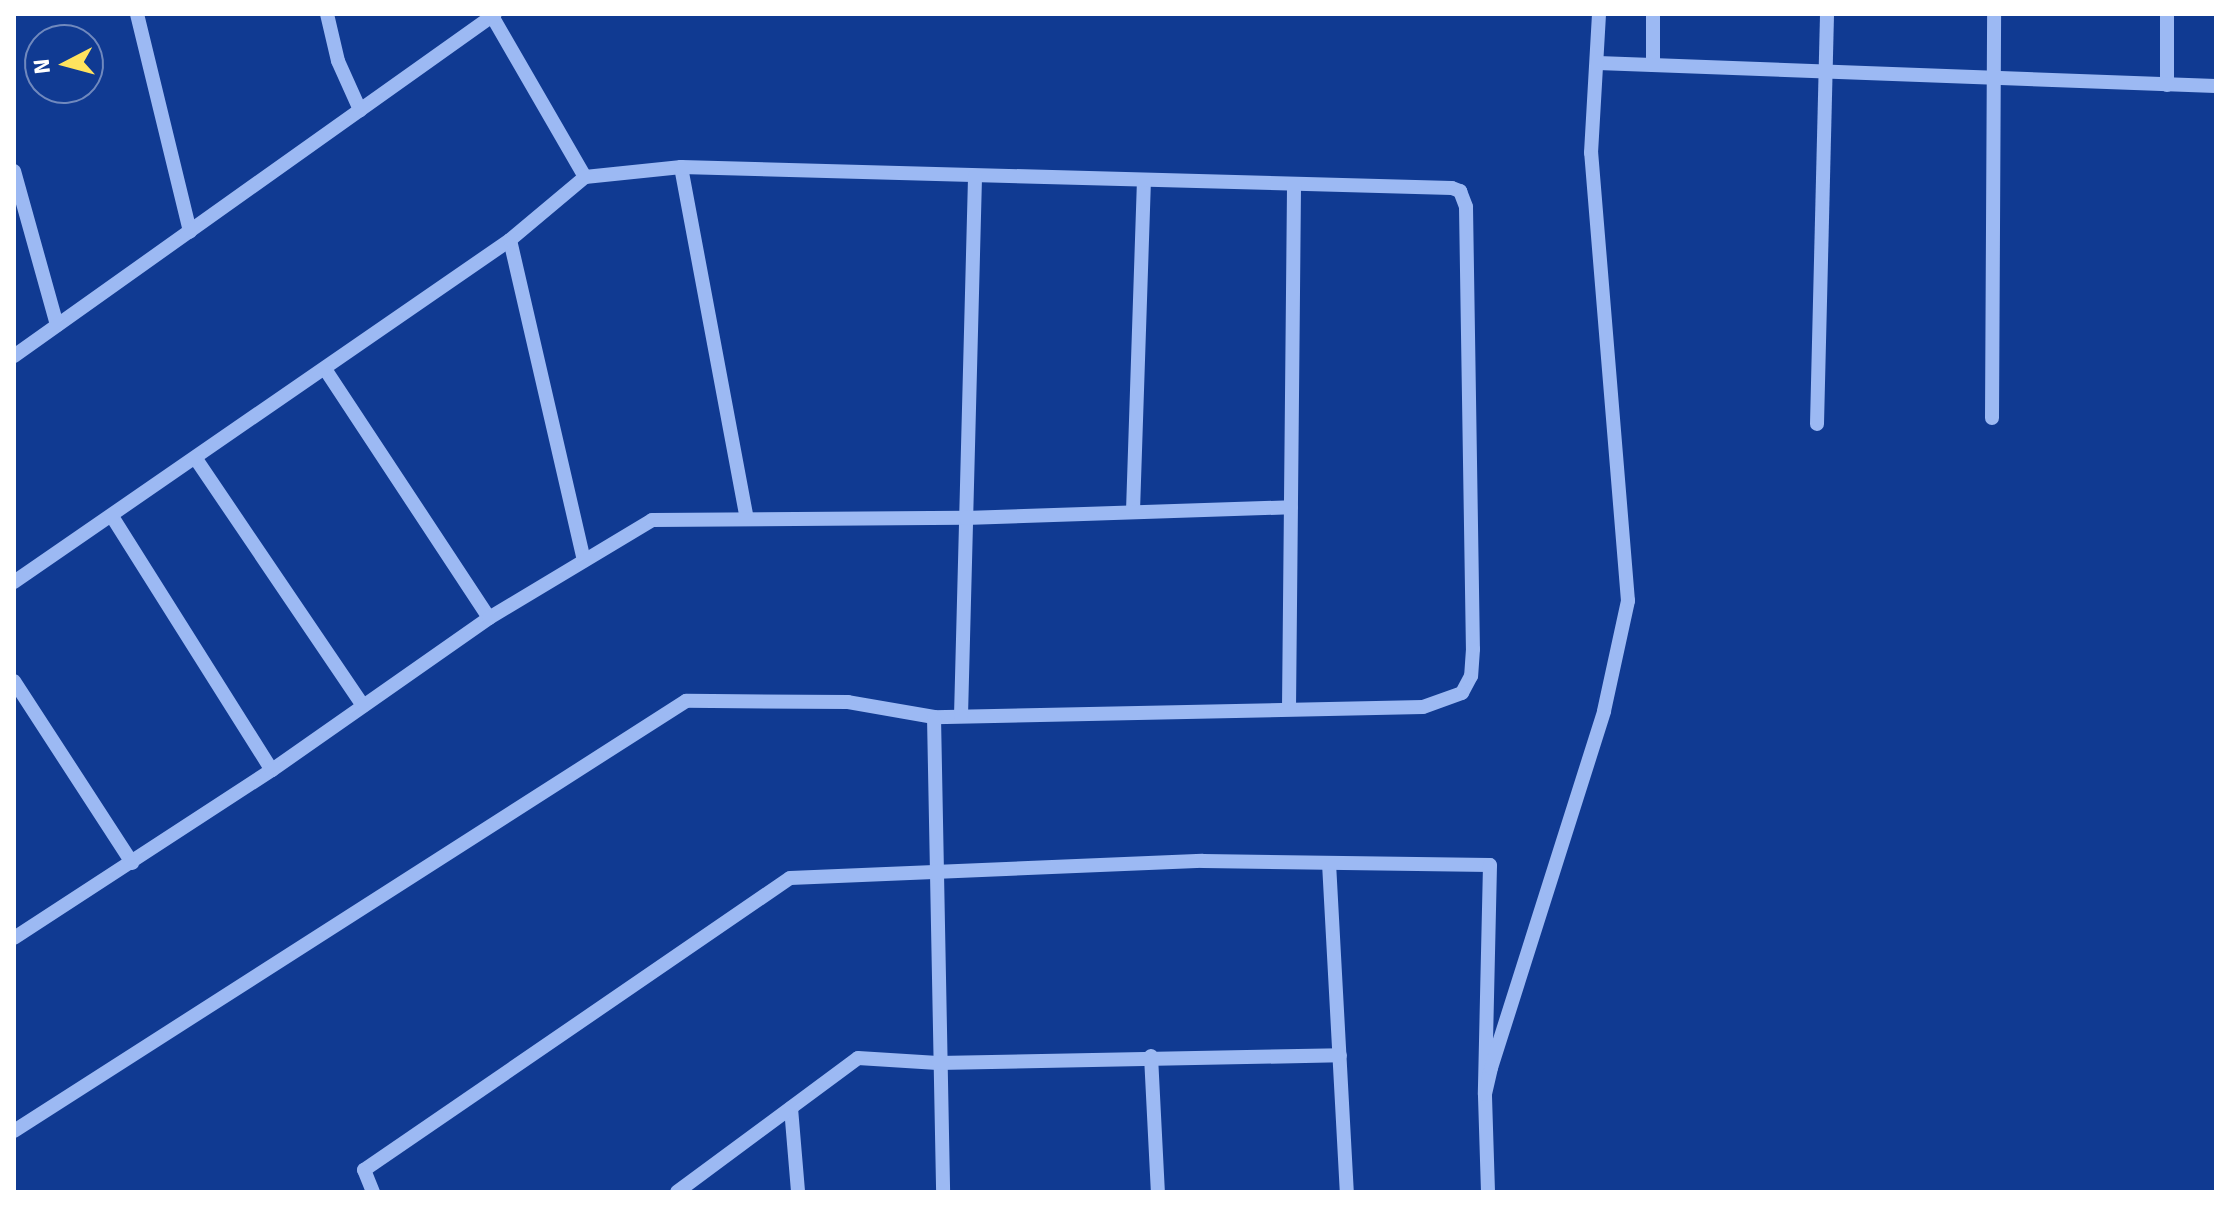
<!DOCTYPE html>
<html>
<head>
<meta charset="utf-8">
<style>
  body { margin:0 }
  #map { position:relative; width:2230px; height:1206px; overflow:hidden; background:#103a92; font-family:Signika,sans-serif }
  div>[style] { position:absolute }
  .minor>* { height:14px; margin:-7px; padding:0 7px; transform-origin:7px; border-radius:7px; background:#9cb9f3 }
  span { translate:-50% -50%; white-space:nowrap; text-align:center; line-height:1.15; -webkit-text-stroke:6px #103a92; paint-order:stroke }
  .frame { position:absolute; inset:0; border:16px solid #fff; pointer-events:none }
  .north { position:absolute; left:24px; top:24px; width:80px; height:80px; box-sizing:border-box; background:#103a92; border:2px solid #7089be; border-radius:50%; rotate:264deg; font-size:22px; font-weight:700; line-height:32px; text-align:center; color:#fff }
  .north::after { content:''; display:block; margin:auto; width:28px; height:36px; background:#ffe35e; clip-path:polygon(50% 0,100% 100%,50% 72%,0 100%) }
</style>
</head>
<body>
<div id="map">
  <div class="minor">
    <i style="left:137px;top:14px;width:224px;rotate:76.3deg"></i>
    <i style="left:327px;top:14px;width:48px;rotate:76.8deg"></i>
    <i style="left:338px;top:61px;width:54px;rotate:65.8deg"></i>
    <i style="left:1653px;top:14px;width:51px;rotate:90deg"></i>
    <i style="left:2167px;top:14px;width:71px;rotate:90deg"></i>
    <i style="left:492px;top:16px;width:186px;rotate:60deg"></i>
    <i style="left:1598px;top:63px;width:618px;rotate:2.13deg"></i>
    <i style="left:681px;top:167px;width:357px;rotate:79.4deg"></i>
    <i style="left:14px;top:171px;width:160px;rotate:74.4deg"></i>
    <i style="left:510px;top:240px;width:329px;rotate:77deg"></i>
    <i style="left:14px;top:356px;width:590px;rotate:-35.41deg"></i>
    <i style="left:325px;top:369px;width:298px;rotate:56.6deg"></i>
    <i style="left:1992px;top:418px;width:404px;rotate:-89.7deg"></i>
    <i style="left:1817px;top:424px;width:410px;rotate:-88.6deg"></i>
    <i style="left:196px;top:459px;width:298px;rotate:55.9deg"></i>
    <i style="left:1133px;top:511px;width:330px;rotate:-88.1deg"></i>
    <i style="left:113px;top:518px;width:298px;rotate:57.8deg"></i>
    <i style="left:14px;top:582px;width:602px;rotate:-34.59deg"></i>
    <i style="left:510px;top:240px;width:98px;rotate:-40deg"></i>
    <i style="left:585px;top:177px;width:97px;rotate:-5.9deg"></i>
    <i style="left:681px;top:167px;width:771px;rotate:1.56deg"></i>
    <i style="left:1452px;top:188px;width:9px;rotate:21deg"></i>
    <i style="left:1460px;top:191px;width:17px;rotate:69deg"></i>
    <i style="left:1466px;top:207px;width:442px;rotate:89.1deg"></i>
    <i style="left:1473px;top:649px;width:27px;rotate:94deg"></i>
    <i style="left:1471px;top:676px;width:19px;rotate:118deg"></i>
    <i style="left:1462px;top:693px;width:41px;rotate:160.3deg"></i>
    <i style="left:1423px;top:707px;width:489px;rotate:178.8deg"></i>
    <i style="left:934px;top:717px;width:87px;rotate:-170.1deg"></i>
    <i style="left:848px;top:702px;width:162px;rotate:-179.6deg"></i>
    <i style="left:686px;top:701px;width:798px;rotate:147.39deg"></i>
    <i style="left:14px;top:681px;width:217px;rotate:57deg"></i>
    <i style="left:1289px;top:709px;width:524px;rotate:-89.45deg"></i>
    <i style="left:961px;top:716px;width:540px;rotate:-88.51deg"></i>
    <i style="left:934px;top:717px;width:475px;rotate:88.9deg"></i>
    <i style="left:1329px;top:863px;width:329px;rotate:86.9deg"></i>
    <i style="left:14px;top:938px;width:308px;rotate:-33.1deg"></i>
    <i style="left:272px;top:770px;width:265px;rotate:-35deg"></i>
    <i style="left:489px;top:618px;width:190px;rotate:-31deg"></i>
    <i style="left:652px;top:520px;width:313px;rotate:-0.4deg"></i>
    <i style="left:965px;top:518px;width:326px;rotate:-1.9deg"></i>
    <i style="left:1151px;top:1056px;width:136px;rotate:87.1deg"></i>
    <i style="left:791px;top:1108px;width:84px;rotate:85.2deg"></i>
    <i style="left:373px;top:1192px;width:24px;rotate:-112deg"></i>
    <i style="left:364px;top:1170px;width:516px;rotate:-34.43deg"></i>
    <i style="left:790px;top:878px;width:413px;rotate:-2.4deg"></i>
    <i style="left:1203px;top:861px;width:287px;rotate:0.8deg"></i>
    <i style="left:1490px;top:865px;width:229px;rotate:91.3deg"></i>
    <i style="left:677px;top:1192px;width:225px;rotate:-36.5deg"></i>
    <i style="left:858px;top:1058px;width:80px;rotate:3.6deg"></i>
    <i style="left:938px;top:1063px;width:402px;rotate:-1.1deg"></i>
    <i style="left:1488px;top:1192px;width:98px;rotate:-91.8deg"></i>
    <i style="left:1485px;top:1094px;width:27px;rotate:-77deg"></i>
    <i style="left:1491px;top:1068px;width:374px;rotate:-72.4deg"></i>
    <i style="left:1604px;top:711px;width:113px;rotate:-77.7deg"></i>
    <i style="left:1628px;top:601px;width:450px;rotate:-94.7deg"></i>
    <i style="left:1591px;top:153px;width:139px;rotate:-86.7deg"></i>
  </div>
  <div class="frame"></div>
  <div class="north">N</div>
</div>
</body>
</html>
